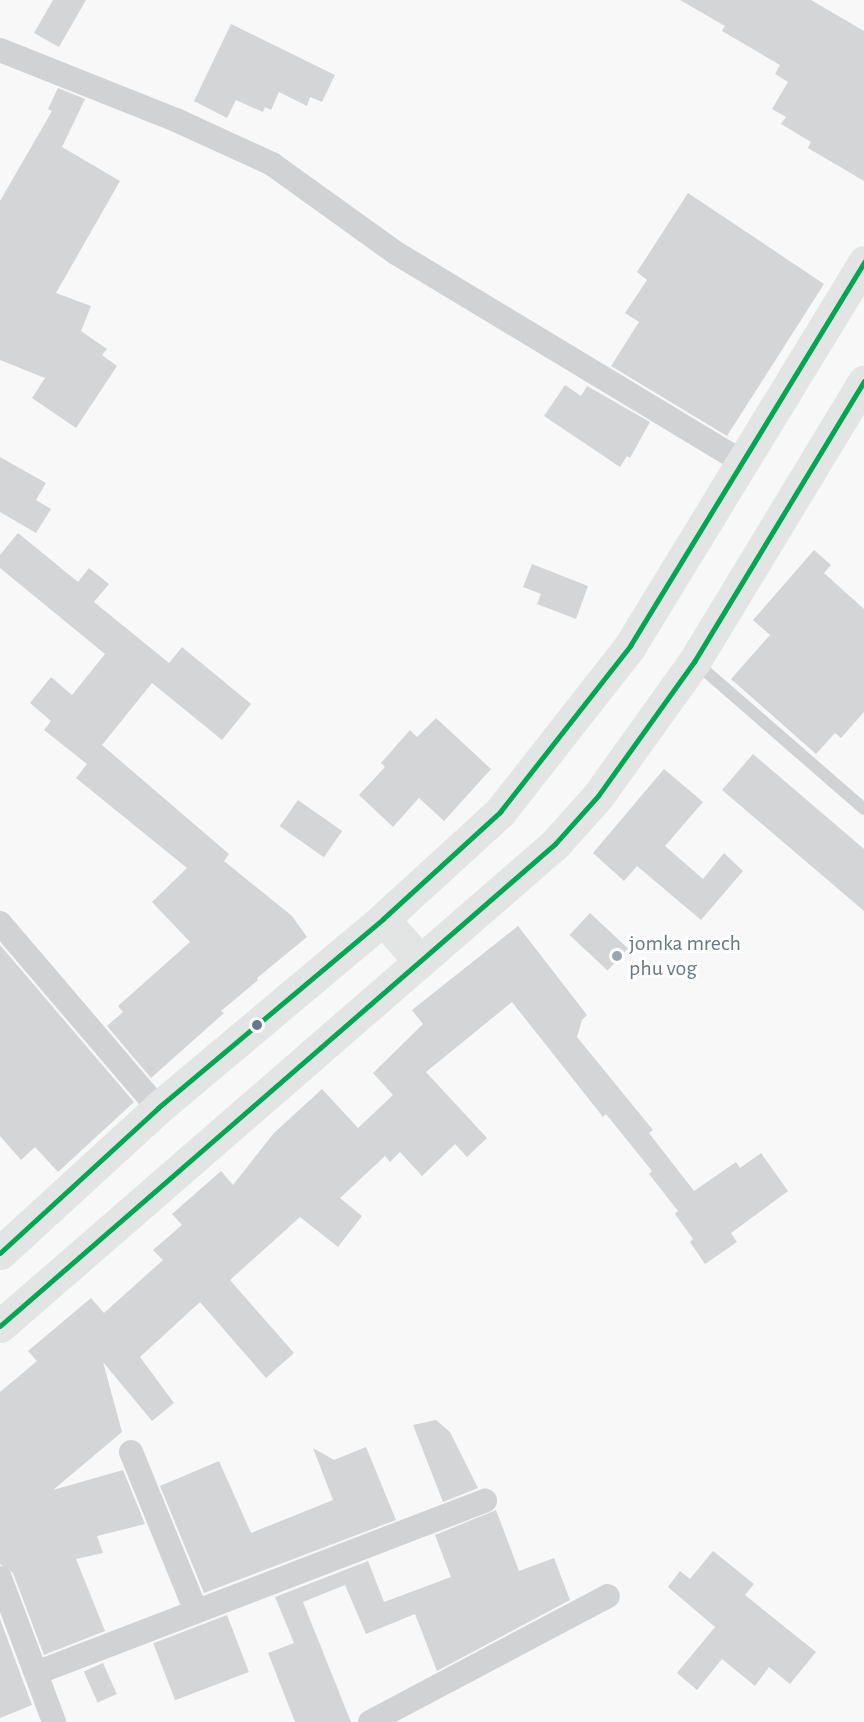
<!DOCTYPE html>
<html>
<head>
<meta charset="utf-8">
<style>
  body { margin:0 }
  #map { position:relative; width:864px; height:1722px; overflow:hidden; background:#f8f8f8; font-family:"Alegreya Sans",sans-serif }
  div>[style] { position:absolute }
  .building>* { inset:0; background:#d4d5d6; transform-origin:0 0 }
  .service>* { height:12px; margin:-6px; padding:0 6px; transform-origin:6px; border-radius:6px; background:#d1d2d3 }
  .minor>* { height:24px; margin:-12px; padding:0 12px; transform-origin:12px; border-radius:12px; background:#d1d2d3 }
  .primary>* { height:33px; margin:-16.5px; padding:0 16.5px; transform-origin:16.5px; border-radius:16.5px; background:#e3e4e4 }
  .bus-1>* { height:4.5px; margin:-2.25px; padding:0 2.25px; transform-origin:2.25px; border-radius:2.25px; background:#00a651 }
  .dots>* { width:16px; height:16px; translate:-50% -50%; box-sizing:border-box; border:3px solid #fff; border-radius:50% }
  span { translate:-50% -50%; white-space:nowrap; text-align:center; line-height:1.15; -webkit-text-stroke:6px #fff; paint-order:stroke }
  .poi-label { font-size:22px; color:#66788a }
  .left { translate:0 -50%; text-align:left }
</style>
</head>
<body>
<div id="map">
  <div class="building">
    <i style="clip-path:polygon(53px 0,86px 0,59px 47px,34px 33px)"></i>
    <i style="clip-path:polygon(680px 0,811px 0,864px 31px,864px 181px,808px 148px,811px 142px,781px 124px,786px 117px,772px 109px,788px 82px,775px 74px,780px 65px,722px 31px,725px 26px)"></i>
    <i style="clip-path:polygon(231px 24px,335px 75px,322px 102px,310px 97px,307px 106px,279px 92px,271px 110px,265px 107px,263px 112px,236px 100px,227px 118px,194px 101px)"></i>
    <i style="clip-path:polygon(58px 88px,85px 99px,62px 147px,120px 181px,56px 293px,91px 306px,81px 331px,107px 349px,102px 355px,117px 366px,76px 428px,32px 398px,45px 378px,0 360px,0 201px,52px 111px,48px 109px)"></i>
    <i style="clip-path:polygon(688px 193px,824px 284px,727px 436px,611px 366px,639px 322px,625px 313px,647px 280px,637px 272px)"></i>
    <i style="clip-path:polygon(565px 385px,581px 396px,587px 386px,650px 422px,630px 458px,627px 456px,620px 467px,544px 416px)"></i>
    <i style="clip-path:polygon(0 457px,46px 483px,36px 500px,51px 509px,36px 533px,0 512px)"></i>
    <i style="clip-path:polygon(18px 533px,78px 582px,89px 568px,109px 584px,94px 602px,169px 663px,182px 647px,251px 704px,222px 740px,152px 683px,102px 745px,229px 854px,224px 861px,292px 916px,307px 937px,257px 978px,258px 980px,221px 1011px,224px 1013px,151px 1078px,107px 1026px,123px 1012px,118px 1006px,190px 942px,152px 902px,187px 868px,76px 778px,87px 764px,44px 730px,51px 721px,30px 703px,51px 677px,72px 695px,105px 654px,0 568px,0 555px)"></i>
    <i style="clip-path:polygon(814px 550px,831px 565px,824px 573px,864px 609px,864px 712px,841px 738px,835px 733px,816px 754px,731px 679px,770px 635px,753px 620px)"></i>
    <i style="clip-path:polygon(532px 564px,588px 586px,576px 619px,537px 604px,541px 594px,523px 587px)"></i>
    <i style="clip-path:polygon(436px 718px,491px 769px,444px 821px,419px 798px,393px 827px,359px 795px,385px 767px,381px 763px,410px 730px,417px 737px)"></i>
    <i style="clip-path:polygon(753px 754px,864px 849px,864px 911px,722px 790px)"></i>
    <i style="clip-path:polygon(664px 769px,703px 802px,665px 846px,703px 879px,724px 853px,743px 871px,701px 920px,637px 866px,624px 881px,593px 853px)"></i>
    <i style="left:298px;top:800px;width:54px;height:32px;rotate:35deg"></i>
    <i style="left:590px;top:913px;width:52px;height:30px;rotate:43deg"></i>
    <i style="clip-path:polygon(518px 926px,587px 1015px,582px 1020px,577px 1037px,653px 1130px,649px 1133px,694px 1191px,736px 1162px,740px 1168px,761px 1153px,788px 1191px,731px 1233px,737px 1242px,705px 1264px,690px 1242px,693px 1239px,675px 1214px,678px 1211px,649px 1174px,652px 1171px,606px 1114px,603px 1117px,512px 1002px,426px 1072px,487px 1138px,467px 1157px,455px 1144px,422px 1176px,400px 1152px,390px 1162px,385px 1156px,340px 1198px,362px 1216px,338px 1247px,300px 1217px,230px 1280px,294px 1353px,266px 1378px,200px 1302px,140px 1357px,174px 1403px,152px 1421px,103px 1362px,122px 1432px,53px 1490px,123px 1470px,145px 1524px,97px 1536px,103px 1553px,76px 1559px,105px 1631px,44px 1655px,13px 1573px,0 1564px,0 1392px,37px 1361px,28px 1351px,91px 1298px,104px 1313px,163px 1260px,153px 1250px,182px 1225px,172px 1214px,221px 1171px,233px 1185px,274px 1133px,322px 1089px,358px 1128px,393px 1095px,373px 1073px,423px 1024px,412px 1010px)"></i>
    <i style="clip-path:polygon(0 945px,134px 1102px,58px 1172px,35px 1147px,21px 1160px,0 1136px)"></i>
    <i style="clip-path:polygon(436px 1420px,450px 1432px,478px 1488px,443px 1502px,413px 1425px)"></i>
    <i style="clip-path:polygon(366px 1447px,396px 1520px,204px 1593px,160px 1486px,219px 1461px,251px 1533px,333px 1500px,313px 1448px,334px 1460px)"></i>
    <i style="clip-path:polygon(496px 1510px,519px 1571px,554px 1558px,570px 1600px,437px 1671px,415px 1614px,366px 1634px,345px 1585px,303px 1602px,351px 1722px,295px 1722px,268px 1653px,294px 1643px,275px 1597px,368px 1561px,384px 1602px,451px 1577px,435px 1535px)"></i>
    <i style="clip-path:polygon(713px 1551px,754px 1584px,745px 1595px,816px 1652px,790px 1684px,769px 1667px,755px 1686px,722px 1659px,697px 1690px,677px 1673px,715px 1627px,668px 1587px,680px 1571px,690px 1579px)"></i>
    <i style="left:227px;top:1615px;width:61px;height:79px;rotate:69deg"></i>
    <i style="clip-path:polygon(0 1619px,32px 1705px,0 1718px)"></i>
    <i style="left:103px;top:1663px;width:34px;height:21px;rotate:66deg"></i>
  </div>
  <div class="service">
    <i style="left:695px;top:662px;width:224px;rotate:41deg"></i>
  </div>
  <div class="minor">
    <i style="left:0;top:50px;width:189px;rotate:21.7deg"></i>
    <i style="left:176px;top:120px;width:106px;rotate:24.6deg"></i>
    <i style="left:272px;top:164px;width:153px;rotate:35.7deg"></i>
    <i style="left:396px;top:253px;width:405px;rotate:31.1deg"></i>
    <i style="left:0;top:923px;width:243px;rotate:49.5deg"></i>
    <i style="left:131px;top:1452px;width:170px;rotate:67.8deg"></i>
    <i style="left:0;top:1578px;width:154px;rotate:69.4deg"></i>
    <i style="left:36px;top:1673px;width:481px;rotate:-21deg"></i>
    <i style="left:370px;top:1722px;width:269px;rotate:-27.9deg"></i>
  </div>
  <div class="primary">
    <i style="left:383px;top:919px;width:56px;rotate:48.6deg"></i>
    <i style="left:0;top:1253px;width:214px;rotate:-42.5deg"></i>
    <i style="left:158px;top:1108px;width:294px;rotate:-40deg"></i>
    <i style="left:383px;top:919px;width:159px;rotate:-42.4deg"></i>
    <i style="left:500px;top:812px;width:211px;rotate:-51.9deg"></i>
    <i style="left:630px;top:646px;width:450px;rotate:-58.6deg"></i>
    <i style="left:0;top:1326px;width:735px;rotate:-40.97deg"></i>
    <i style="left:555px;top:844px;width:64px;rotate:-48.1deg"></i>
    <i style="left:598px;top:796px;width:165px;rotate:-54.4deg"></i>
    <i style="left:694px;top:662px;width:328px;rotate:-58.8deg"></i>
  </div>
  <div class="bus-1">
    <i style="left:0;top:1253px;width:214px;rotate:-42.5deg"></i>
    <i style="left:158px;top:1108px;width:294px;rotate:-40deg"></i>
    <i style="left:383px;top:919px;width:159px;rotate:-42.4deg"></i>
    <i style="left:500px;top:812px;width:211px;rotate:-51.9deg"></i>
    <i style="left:630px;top:646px;width:450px;rotate:-58.6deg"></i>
    <i style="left:0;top:1326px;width:735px;rotate:-40.97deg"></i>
    <i style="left:555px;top:844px;width:64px;rotate:-48.1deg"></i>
    <i style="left:598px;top:796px;width:165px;rotate:-54.4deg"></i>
    <i style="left:694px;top:662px;width:328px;rotate:-58.8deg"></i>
  </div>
  <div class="dots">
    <i style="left:617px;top:956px;background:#99a5b0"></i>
    <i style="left:257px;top:1025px;background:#66788a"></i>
  </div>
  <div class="poi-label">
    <span class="left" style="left:629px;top:956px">jomka mrech<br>phu vog</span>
  </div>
</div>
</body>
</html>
